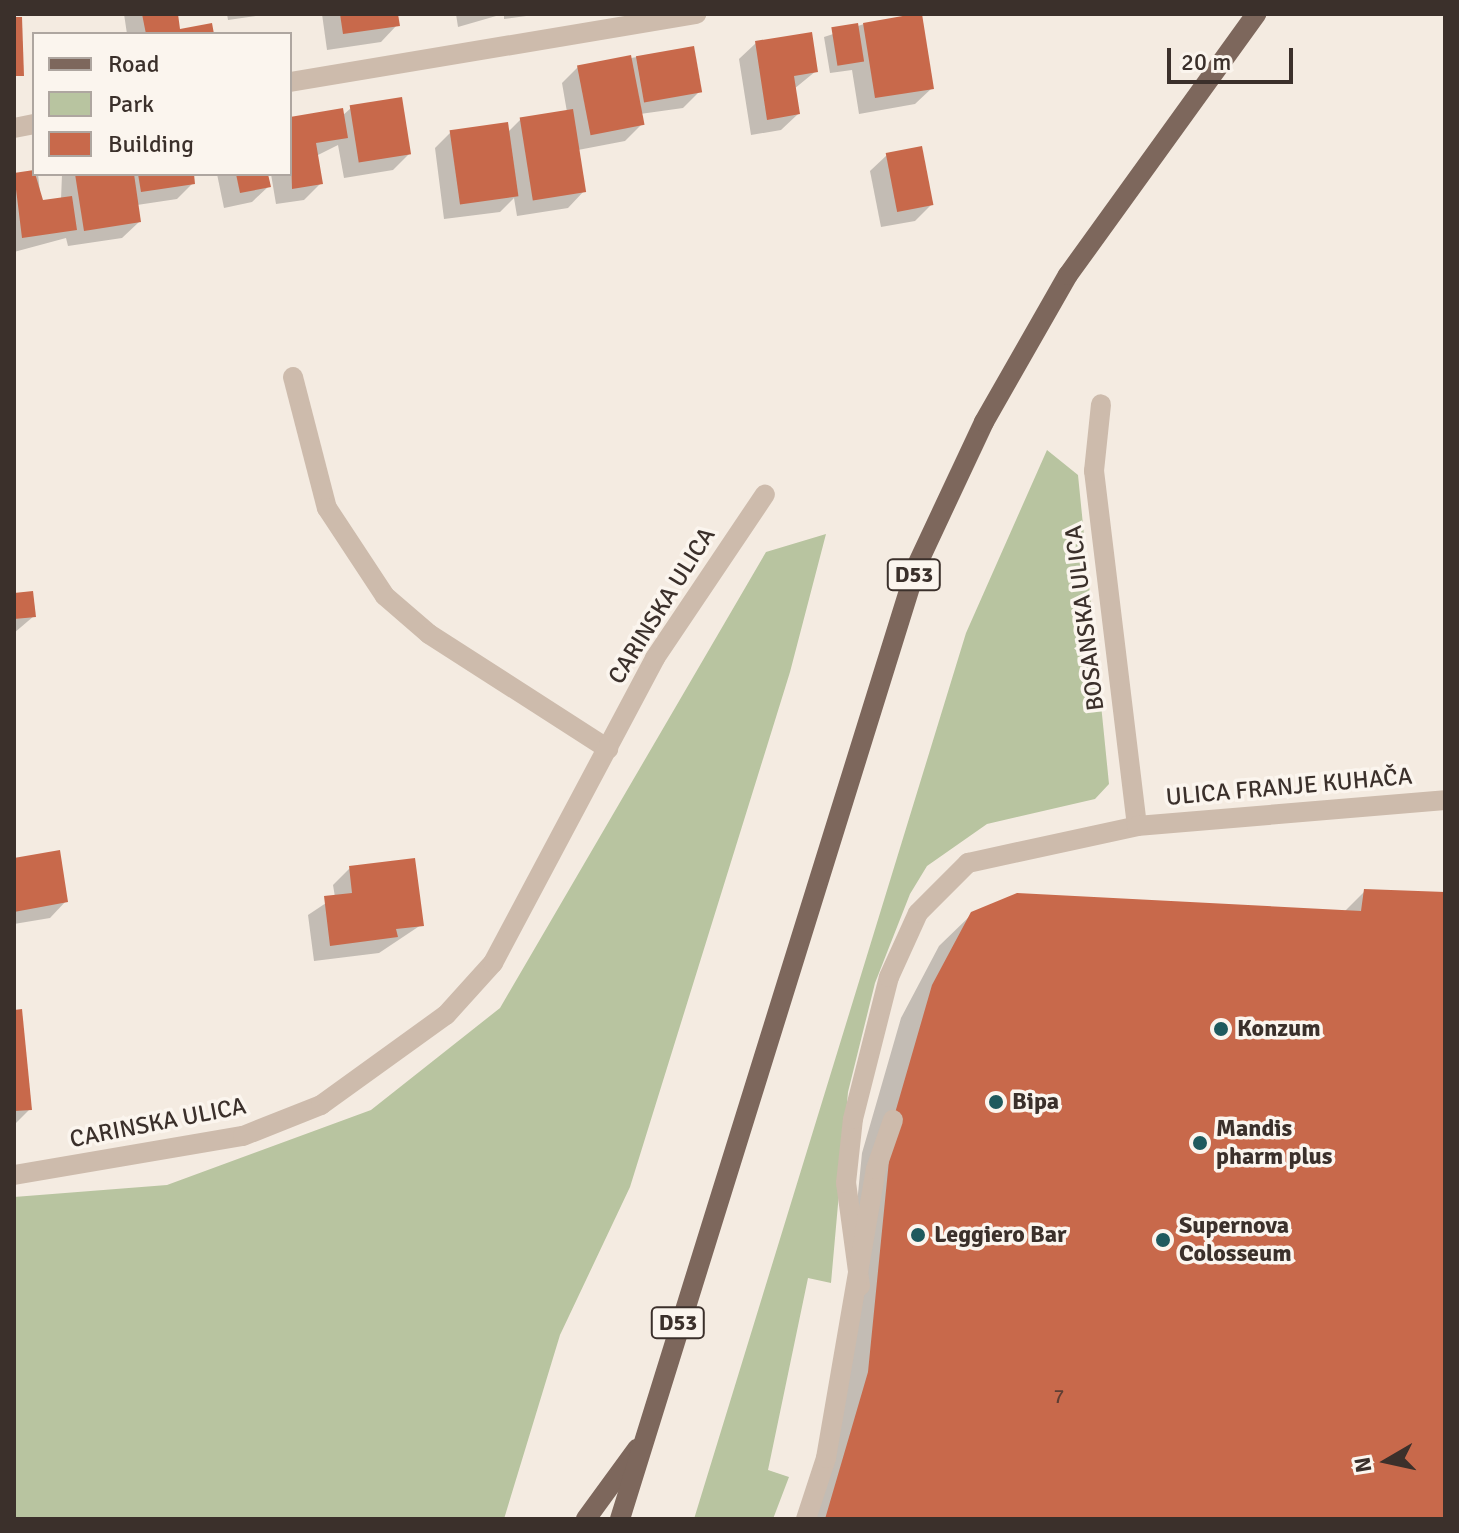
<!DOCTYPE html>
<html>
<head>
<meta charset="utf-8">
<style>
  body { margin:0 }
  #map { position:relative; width:1459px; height:1533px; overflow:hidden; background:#f4ebe1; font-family:Signika,sans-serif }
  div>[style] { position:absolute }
  .green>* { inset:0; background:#b8c4a0 }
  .shadow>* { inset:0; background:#0003 }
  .building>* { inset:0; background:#c8694b; transform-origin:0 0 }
  .lane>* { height:20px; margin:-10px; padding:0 10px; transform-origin:10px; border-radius:10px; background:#cdbbac }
  .street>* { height:20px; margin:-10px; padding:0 10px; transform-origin:10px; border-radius:10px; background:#cdbbac }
  .primary>* { height:20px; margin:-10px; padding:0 10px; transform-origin:10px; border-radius:10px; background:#7d675c }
  .dots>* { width:22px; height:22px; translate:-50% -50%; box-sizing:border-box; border:4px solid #fbf5ee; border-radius:50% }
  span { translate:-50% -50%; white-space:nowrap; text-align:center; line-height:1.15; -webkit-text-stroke:7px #fbf5ee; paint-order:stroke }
  .number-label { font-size:20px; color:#5e3e33 }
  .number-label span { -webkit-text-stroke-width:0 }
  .shield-label span { padding:2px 6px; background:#fbf5ee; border:2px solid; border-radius:6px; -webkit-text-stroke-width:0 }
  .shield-label { font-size:22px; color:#3b302b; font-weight:700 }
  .street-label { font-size:24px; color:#3b302b }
  .poi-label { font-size:24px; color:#3b302b; font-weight:700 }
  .left { translate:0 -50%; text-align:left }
  .frame { position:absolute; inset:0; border:16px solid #3b302b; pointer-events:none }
  .legend { position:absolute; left:32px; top:32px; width:260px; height:144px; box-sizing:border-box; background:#fbf5ee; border:2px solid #aea6a0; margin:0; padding:10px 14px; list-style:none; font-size:24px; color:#3b302b }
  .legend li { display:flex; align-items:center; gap:16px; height:40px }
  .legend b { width:40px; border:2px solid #aea6a0 }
  .north { position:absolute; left:1347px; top:1421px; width:80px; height:80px; -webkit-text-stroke:6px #fbf5ee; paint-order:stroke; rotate:261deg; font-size:22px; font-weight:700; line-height:32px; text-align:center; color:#3b302b }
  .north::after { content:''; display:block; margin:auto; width:28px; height:36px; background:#3b302b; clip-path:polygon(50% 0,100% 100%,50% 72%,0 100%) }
  .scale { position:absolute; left:1167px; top:48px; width:126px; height:36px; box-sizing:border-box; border:4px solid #3b302b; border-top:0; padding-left:10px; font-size:24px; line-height:28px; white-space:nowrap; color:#3b302b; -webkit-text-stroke:6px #fbf5ee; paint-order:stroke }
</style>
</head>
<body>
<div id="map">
  <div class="green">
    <i style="clip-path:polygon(1047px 450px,1078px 475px,1109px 784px,1095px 799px,987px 824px,927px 866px,910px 894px,875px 983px,848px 1092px,831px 1283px,808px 1278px,768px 1470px,789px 1477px,773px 1519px,694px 1519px,966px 633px)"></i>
    <i style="clip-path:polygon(826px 534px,790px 672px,630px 1187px,560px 1335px,504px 1519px,14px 1519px,14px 1197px,167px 1185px,371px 1110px,500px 1008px,766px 552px)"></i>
  </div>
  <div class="shadow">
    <i style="clip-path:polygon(124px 14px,176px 14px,178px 31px,212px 34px,127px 34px)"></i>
    <i style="clip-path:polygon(227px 14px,271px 14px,228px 20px)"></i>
    <i style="clip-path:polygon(322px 14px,396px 14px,397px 25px,381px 42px,327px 50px)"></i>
    <i style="clip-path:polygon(456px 14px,503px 14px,458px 27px)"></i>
    <i style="clip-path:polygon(504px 14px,541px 14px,504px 19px)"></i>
    <i style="clip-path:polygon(864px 24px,932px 88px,915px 104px,859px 114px,852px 70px,830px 73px,824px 37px)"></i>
    <i style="clip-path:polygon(756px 43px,816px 71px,794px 89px,798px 114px,781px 130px,751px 135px,739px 59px)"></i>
    <i style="clip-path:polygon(637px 57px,700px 91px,683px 108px,640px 114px,642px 124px,625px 141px,578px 150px,584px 191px,568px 208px,517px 216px,514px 198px,500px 212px,444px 219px,435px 148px,451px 132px,508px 132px,521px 119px,567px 112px,562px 83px,578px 67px)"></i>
    <i style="clip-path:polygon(351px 108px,409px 154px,393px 170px,344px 178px,338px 145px,316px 156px,321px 183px,304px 200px,276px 204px,271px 174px,290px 174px,290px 119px,341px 110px,342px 116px)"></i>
    <i style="clip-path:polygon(887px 155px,931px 205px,915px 221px,881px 227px,870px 171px)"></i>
    <i style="clip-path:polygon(38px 174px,41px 202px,61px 200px,62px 174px,192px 174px,193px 183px,177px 199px,137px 205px,139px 222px,122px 238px,68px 246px,66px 238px,14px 252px,14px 175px)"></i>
    <i style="clip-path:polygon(217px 174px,266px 174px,269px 186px,252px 202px,224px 208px)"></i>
    <i style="clip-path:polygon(14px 595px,34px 616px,14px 633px)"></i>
    <i style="clip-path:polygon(14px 860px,66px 901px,50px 918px,14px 924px)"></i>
    <i style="clip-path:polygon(350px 868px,421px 925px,379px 953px,314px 961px,308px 915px,335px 897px,333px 885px)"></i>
    <i style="clip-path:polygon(1365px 891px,1445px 894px,1445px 1519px,800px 1519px,837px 1406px,862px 1153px,901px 1018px,939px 946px,972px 914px,1344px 912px)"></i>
    <i style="clip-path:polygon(14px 1012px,30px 1109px,14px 1125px)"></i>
  </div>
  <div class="building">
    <i style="clip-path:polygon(142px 14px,178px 14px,180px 29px,212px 23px,214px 34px,146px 34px)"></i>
    <i style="clip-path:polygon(340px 14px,398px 14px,400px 26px,343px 34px)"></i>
    <i style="clip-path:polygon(914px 14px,922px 14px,934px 89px,875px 98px,863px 23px)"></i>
    <i style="clip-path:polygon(14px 17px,22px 17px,24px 76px,14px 76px)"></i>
    <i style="left:858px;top:23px;width:39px;height:27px;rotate:81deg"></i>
    <i style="clip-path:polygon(812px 32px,818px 72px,794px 76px,800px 114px,767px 120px,755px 41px)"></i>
    <i style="left:694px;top:46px;width:47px;height:59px;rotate:80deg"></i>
    <i style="left:631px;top:55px;width:71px;height:55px;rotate:79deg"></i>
    <i style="left:402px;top:97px;width:58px;height:53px;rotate:81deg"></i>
    <i style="clip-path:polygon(343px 108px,348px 138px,316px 143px,323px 184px,292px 189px,290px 117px)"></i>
    <i style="left:573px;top:109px;width:84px;height:54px;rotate:81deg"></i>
    <i style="left:508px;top:122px;width:75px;height:59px;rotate:82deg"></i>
    <i style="left:922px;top:146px;width:60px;height:37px;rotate:79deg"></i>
    <i style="clip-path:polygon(34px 170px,43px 200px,72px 196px,77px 230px,22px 238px,14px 173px)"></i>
    <i style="clip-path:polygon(75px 174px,134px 174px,141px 222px,84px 231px)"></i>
    <i style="clip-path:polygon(138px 174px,194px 174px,195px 184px,141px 192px)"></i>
    <i style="clip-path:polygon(236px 174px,268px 174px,271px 187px,240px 193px)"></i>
    <i style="clip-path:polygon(33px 591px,36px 617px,14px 619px,14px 593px)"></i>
    <i style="clip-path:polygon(60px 850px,68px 902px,14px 912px,14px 858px)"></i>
    <i style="clip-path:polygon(415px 858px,424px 926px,396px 929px,398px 937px,330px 946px,324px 896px,352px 893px,349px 866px)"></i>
    <i style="clip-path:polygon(1364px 889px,1445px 892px,1445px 1519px,825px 1519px,868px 1372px,893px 1120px,932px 985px,971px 912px,1017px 893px,1361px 911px)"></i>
    <i style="clip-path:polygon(22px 1009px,32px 1110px,14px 1111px,14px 1010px)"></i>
  </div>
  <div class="lane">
    <i style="left:860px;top:1286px;width:104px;rotate:-97.7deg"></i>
    <i style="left:846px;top:1183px;width:64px;rotate:-83.8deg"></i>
    <i style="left:853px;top:1119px;width:146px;rotate:-75.8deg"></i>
    <i style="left:889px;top:977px;width:70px;rotate:-65.6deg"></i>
    <i style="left:918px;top:913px;width:71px;rotate:-45deg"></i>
    <i style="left:968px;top:863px;width:173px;rotate:-12.3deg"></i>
    <i style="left:1137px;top:826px;width:358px;rotate:-96.9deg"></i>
    <i style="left:1094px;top:471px;width:67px;rotate:-84deg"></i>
    <i style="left:806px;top:1519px;width:64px;rotate:-71.8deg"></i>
    <i style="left:826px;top:1458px;width:293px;rotate:-80.2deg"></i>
    <i style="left:876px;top:1169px;width:52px;rotate:-70.9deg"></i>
  </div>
  <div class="street">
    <i style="left:290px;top:82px;width:412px;rotate:-9.5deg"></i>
    <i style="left:14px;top:128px;width:20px;rotate:-11deg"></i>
    <i style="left:293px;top:377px;width:135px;rotate:75.5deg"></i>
    <i style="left:327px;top:508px;width:105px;rotate:56.6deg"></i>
    <i style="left:385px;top:596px;width:58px;rotate:40.8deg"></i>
    <i style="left:429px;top:634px;width:213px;rotate:32.7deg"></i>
    <i style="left:1137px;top:826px;width:309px;rotate:-4.8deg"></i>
    <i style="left:14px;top:1175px;width:232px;rotate:-9.7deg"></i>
    <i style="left:243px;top:1136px;width:84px;rotate:-21.7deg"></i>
    <i style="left:321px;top:1105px;width:154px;rotate:-35.8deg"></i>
    <i style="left:446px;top:1015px;width:70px;rotate:-47.9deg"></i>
    <i style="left:493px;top:963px;width:345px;rotate:-62deg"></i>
    <i style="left:655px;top:658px;width:197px;rotate:-56.1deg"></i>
  </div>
  <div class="primary">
    <i style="left:586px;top:1519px;width:87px;rotate:-53.9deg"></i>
    <i style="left:620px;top:1519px;width:999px;rotate:-72.71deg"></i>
    <i style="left:917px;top:565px;width:158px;rotate:-64.9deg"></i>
    <i style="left:984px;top:422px;width:169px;rotate:-60.3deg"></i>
    <i style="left:1068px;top:275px;width:322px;rotate:-54.2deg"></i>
  </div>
  <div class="dots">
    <i style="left:1221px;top:1029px;background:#1f5a5e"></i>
    <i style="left:996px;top:1102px;background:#1f5a5e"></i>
    <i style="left:1200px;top:1143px;background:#1f5a5e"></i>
    <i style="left:918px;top:1235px;background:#1f5a5e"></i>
    <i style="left:1163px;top:1240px;background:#1f5a5e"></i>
  </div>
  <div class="number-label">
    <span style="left:1059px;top:1396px">7</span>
  </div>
  <div class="shield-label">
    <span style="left:914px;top:575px">D53</span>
    <span style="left:678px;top:1323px">D53</span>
  </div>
  <div class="street-label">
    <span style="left:662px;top:606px;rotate:-58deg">CARINSKA ULICA</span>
    <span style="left:1085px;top:618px;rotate:-97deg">BOSANSKA ULICA</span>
    <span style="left:1289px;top:787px;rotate:-5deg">ULICA FRANJE KUHAČA</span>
    <span style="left:158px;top:1123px;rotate:-11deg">CARINSKA ULICA</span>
  </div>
  <div class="poi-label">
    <span class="left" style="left:1237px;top:1029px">Konzum</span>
    <span class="left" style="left:1012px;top:1102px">Bipa</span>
    <span class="left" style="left:1216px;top:1143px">Mandis<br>pharm plus</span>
    <span class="left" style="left:1179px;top:1240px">Supernova<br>Colosseum</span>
    <span class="left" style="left:934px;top:1235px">Leggiero Bar</span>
  </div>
  <div class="frame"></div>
  <ul class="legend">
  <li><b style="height:10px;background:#7d675c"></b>Road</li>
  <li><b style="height:22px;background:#b8c4a0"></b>Park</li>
  <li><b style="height:22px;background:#c8694b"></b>Building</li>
  </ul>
  <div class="north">N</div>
  <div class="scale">20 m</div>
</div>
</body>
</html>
